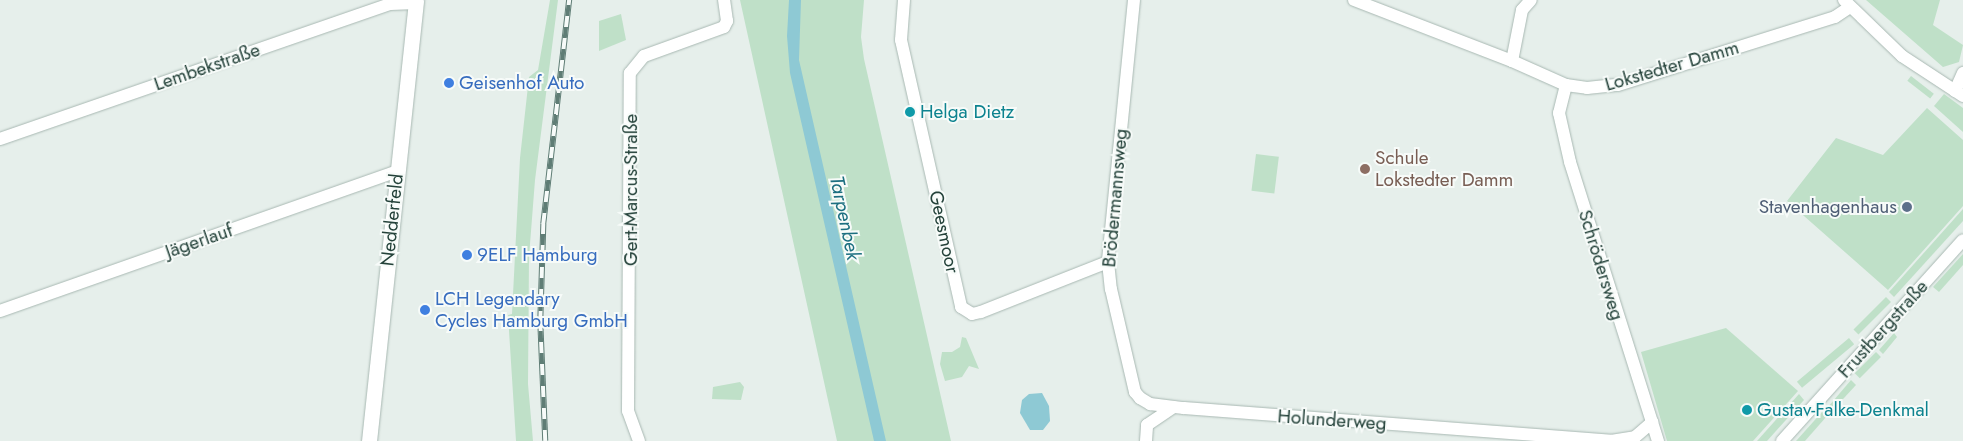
<!DOCTYPE html>
<html>
<head>
<meta charset="utf-8">
<style>
  body { margin:0 }
  #map { position:relative; width:1963px; height:441px; overflow:hidden; background:#e6efeb; font-family:Jost,sans-serif }
  div>[style] { position:absolute }
  .green>* { inset:0; background:#bfe0c8; transform-origin:0 0 }
  .water>* { inset:0; background:#8ec9d4 }
  .roads { filter:drop-shadow(0 0 1px #a8b8b2) drop-shadow(0 0 1px #a8b8b2) }
  .minor>* { height:12px; margin:-6px; padding:0 6px; transform-origin:6px; border-radius:6px; background:#fff }
  .secondary>* { height:15px; margin:-7.5px; padding:0 7.5px; transform-origin:7.5px; border-radius:7.5px; background:#fff }
  .rail>* { height:5.5px; margin-top:-2.75px; transform-origin:0; background:repeating-linear-gradient(90deg,#f7fbf9 0 11px,#5f7d75 0 22px); box-sizing:border-box; border-block:1px solid #5f7d75 }
  .dots>* { width:14px; height:14px; translate:-50% -50%; box-sizing:border-box; border:2px solid #f7fbf9; border-radius:50% }
  span { translate:-50% -50%; white-space:nowrap; text-align:center; line-height:1.15; -webkit-text-stroke:4px #f7fbf9; paint-order:stroke }
  .street-label { font-size:19px; color:#24423a }
  .shop-label { font-size:19px; color:#366cbe }
  .left { translate:0 -50%; text-align:left }
  .culture-label { font-size:19px; color:#0d838f }
  .education-label { font-size:19px; color:#785e54 }
  .service-label { font-size:19px; color:#4e5e75 }
  .right { translate:-100% -50%; text-align:right }
  .water-label { font-size:20px; color:#1c6f80; font-style:italic }
</style>
</head>
<body>
<div id="map">
  <div class="green">
    <i style="clip-path:polygon(550px 0,558px 0,535px 180px,529px 257px,528px 384px,533px 441px,516px 441px,508px 315px,512px 314px,520px 158px,529px 77px,538px 70px)"></i>
    <i style="clip-path:polygon(740px 0,864px 0,861px 37px,864px 59px,951px 441px,837px 441px)"></i>
    <i style="clip-path:polygon(1866px 0,1940px 0,1933px 25px,1963px 45px,1959px 62px,1943px 67px)"></i>
    <i style="clip-path:polygon(621px 14px,626px 40px,599px 51px,599px 21px)"></i>
    <i style="left:1911px;top:76px;width:29px;height:6px;rotate:38deg"></i>
    <i style="clip-path:polygon(1944px 94px,1963px 108px,1963px 132px,1934px 106px)"></i>
    <i style="clip-path:polygon(1927px 108px,1963px 140px,1963px 206px,1888px 290px,1787px 201px,1836px 138px,1883px 155px)"></i>
    <i style="left:1256px;top:154px;width:23px;height:37px;rotate:7deg"></i>
    <i style="clip-path:polygon(1963px 209px,1963px 221px,1894px 297px,1889px 292px)"></i>
    <i style="clip-path:polygon(1963px 254px,1963px 265px,1939px 292px,1933px 287px)"></i>
    <i style="left:1886px;top:297px;width:7px;height:46px;rotate:45deg"></i>
    <i style="clip-path:polygon(1726px 328px,1798px 391px,1753px 441px,1667px 441px,1641px 352px)"></i>
    <i style="clip-path:polygon(1894px 333px,1897px 337px,1883px 354px,1879px 350px)"></i>
    <i style="clip-path:polygon(962px 337px,966px 338px,979px 369px,969px 366px,962px 377px,945px 381px,940px 364px,942px 352px,952px 352px,960px 347px)"></i>
    <i style="left:1849px;top:338px;width:8px;height:68px;rotate:50deg"></i>
    <i style="left:1876px;top:352px;width:7px;height:30px;rotate:45deg"></i>
    <i style="clip-path:polygon(1851px 380px,1856px 385px,1832px 411px,1828px 407px)"></i>
    <i style="clip-path:polygon(740px 382px,744px 387px,741px 400px,712px 399px,713px 387px)"></i>
    <i style="clip-path:polygon(1799px 394px,1804px 400px,1767px 441px,1757px 441px)"></i>
    <i style="clip-path:polygon(1822px 412px,1827px 416px,1805px 441px,1796px 441px)"></i>
  </div>
  <div class="water">
    <i style="clip-path:polygon(789px 0,801px 0,799px 60px,886px 441px,874px 441px,790px 73px,787px 36px)"></i>
    <i style="clip-path:polygon(1042px 393px,1049px 406px,1050px 421px,1043px 430px,1030px 430px,1020px 413px,1022px 400px,1029px 394px)"></i>
  </div>
  <div class="roads">
    <div class="minor">
      <i style="left:904px;top:0;width:40px;rotate:94.3deg"></i>
      <i style="left:901px;top:40px;width:274px;rotate:77.3deg"></i>
      <i style="left:961px;top:307px;width:13px;rotate:32deg"></i>
      <i style="left:972px;top:314px;width:9px;rotate:-13deg"></i>
      <i style="left:981px;top:312px;width:136px;rotate:-21.5deg"></i>
      <i style="left:1134px;top:0;width:263px;rotate:95.7deg"></i>
      <i style="left:1108px;top:262px;width:27px;rotate:84deg"></i>
      <i style="left:1111px;top:289px;width:106px;rotate:76.9deg"></i>
      <i style="left:1135px;top:392px;width:8px;rotate:50deg"></i>
      <i style="left:1140px;top:398px;width:12px;rotate:31deg"></i>
      <i style="left:1150px;top:404px;width:34px;rotate:7deg"></i>
      <i style="left:1184px;top:408px;width:428px;rotate:4.4deg"></i>
      <i style="left:1611px;top:441px;width:24px;rotate:-9deg"></i>
      <i style="left:1635px;top:437px;width:23px;rotate:-41deg"></i>
      <i style="left:1354px;top:0;width:169px;rotate:21.1deg"></i>
      <i style="left:1512px;top:61px;width:59px;rotate:24deg"></i>
      <i style="left:1566px;top:85px;width:21px;rotate:8deg"></i>
      <i style="left:1587px;top:88px;width:31px;rotate:-6deg"></i>
      <i style="left:1618px;top:85px;width:227px;rotate:-17.4deg"></i>
      <i style="left:1835px;top:17px;width:18px;rotate:-34deg"></i>
      <i style="left:1844px;top:0;width:81px;rotate:44deg"></i>
      <i style="left:1902px;top:56px;width:73px;rotate:33.3deg"></i>
      <i style="left:1512px;top:61px;width:52px;rotate:-78.9deg"></i>
      <i style="left:1522px;top:10px;width:13px;rotate:-48deg"></i>
      <i style="left:1566px;top:85px;width:29px;rotate:104deg"></i>
      <i style="left:1559px;top:113px;width:50px;rotate:77.3deg"></i>
      <i style="left:1570px;top:162px;width:293px;rotate:72.5deg"></i>
      <i style="left:1955px;top:91px;width:20px;rotate:-66deg"></i>
      <i style="left:0;top:139px;width:413px;rotate:-19.1deg"></i>
      <i style="left:390px;top:4px;width:26px;rotate:-2deg"></i>
      <i style="left:0;top:311px;width:422px;rotate:-19.4deg"></i>
      <i style="left:639px;top:441px;width:32px;rotate:-110deg"></i>
      <i style="left:628px;top:411px;width:338px;rotate:-89.7deg"></i>
      <i style="left:630px;top:73px;width:22px;rotate:-51deg"></i>
      <i style="left:644px;top:56px;width:85px;rotate:-19.9deg"></i>
      <i style="left:724px;top:27px;width:7px;rotate:-63deg"></i>
      <i style="left:727px;top:21px;width:21px;rotate:-98deg"></i>
      <i style="left:1146px;top:441px;width:16px;rotate:-86deg"></i>
      <i style="left:1147px;top:425px;width:32px;rotate:-34deg"></i>
      <i style="left:1782px;top:441px;width:270px;rotate:-48deg"></i>
    </div>
    <div class="secondary">
      <i style="left:369px;top:441px;width:443px;rotate:-83.9deg"></i>
    </div>
  </div>
  <div class="rail">
    <i style="left:545px;top:441px;width:119px;rotate:-92.4deg"></i>
    <i style="left:540px;top:322px;width:98px;rotate:-88.2deg"></i>
    <i style="left:543px;top:224px;width:226px;rotate:-83.4deg"></i>
  </div>
  <div class="dots">
    <i style="left:449px;top:83px;background:#3f7fe0"></i>
    <i style="left:910px;top:112px;background:#0f9aa8"></i>
    <i style="left:1365px;top:169px;background:#8d6e63"></i>
    <i style="left:1907px;top:207px;background:#5c6f8a"></i>
    <i style="left:467px;top:255px;background:#3f7fe0"></i>
    <i style="left:425px;top:310px;background:#3f7fe0"></i>
    <i style="left:1747px;top:410px;background:#0f9aa8"></i>
  </div>
  <div class="street-label">
    <span style="left:1672px;top:66px;rotate:-16deg">Lokstedter Damm</span>
    <span style="left:207px;top:67px;rotate:-19deg">Lembekstraße</span>
    <span style="left:631px;top:190px;rotate:-90deg">Gert-Marcus-Straße</span>
    <span style="left:1115px;top:198px;rotate:-85deg">Brödermannsweg</span>
    <span style="left:392px;top:220px;rotate:-84deg">Nedderfeld</span>
    <span style="left:944px;top:232px;rotate:78deg">Geesmoor</span>
    <span style="left:199px;top:241px;rotate:-19deg">Jägerlauf</span>
    <span style="left:1601px;top:265px;rotate:73deg">Schrödersweg</span>
    <span style="left:1883px;top:329px;rotate:-48deg">Frustbergstraße</span>
    <span style="left:1332px;top:420px;rotate:4deg">Holunderweg</span>
  </div>
  <div class="shop-label">
    <span class="left" style="left:459px;top:83px">Geisenhof Auto</span>
    <span class="left" style="left:477px;top:255px">9ELF Hamburg</span>
    <span class="left" style="left:435px;top:310px">LCH Legendary<br>Cycles Hamburg GmbH</span>
  </div>
  <div class="culture-label">
    <span class="left" style="left:920px;top:112px">Helga Dietz</span>
    <span class="left" style="left:1757px;top:410px">Gustav-Falke-Denkmal</span>
  </div>
  <div class="education-label">
    <span class="left" style="left:1375px;top:169px">Schule<br>Lokstedter Damm</span>
  </div>
  <div class="service-label">
    <span class="right" style="left:1897px;top:207px">Stavenhagenhaus</span>
  </div>
  <div class="water-label">
    <span style="left:845px;top:218px;rotate:78deg">Tarpenbek</span>
  </div>
</div>
</body>
</html>
